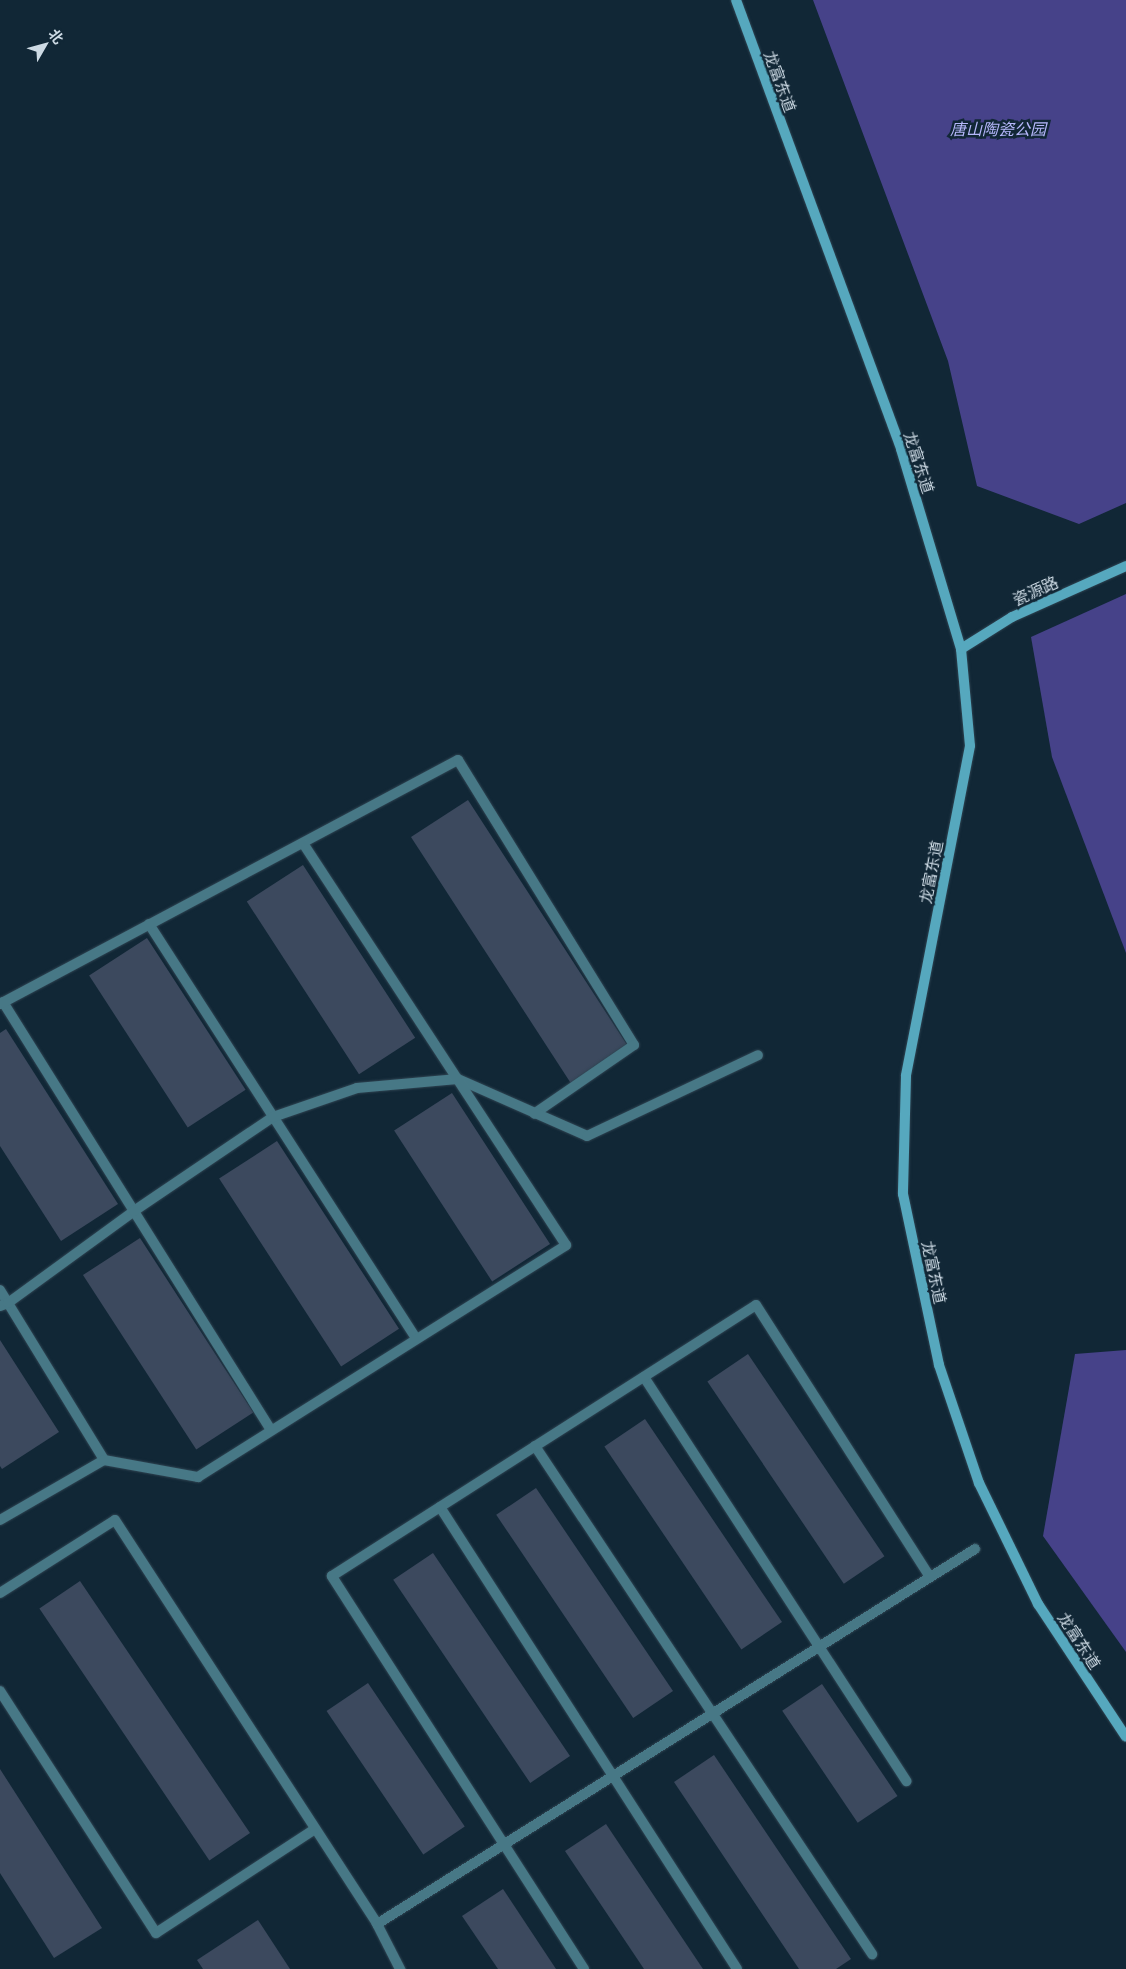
<!DOCTYPE html>
<html>
<head>
<meta charset="utf-8">
<style>
  body { margin:0 }
  #map { position:relative; width:1126px; height:1969px; overflow:hidden; background:#112736; font-family:Literata,"Noto Sans SC",serif }
  div>[style] { position:absolute }
  .green>* { inset:0; background:#464289 }
  .building>* { inset:0; background:#3c495e; transform-origin:0 0 }
  .roads { filter:drop-shadow(0 0 1px #2f4452) drop-shadow(0 0 1px #2f4452) }
  .lane>* { height:10px; margin:-5px; padding:0 5px; transform-origin:5px; border-radius:5px; background:#477886 }
  .street>* { height:10px; margin:-5px; padding:0 5px; transform-origin:5px; border-radius:5px; background:#477886 }
  .secondary>* { height:10px; margin:-5px; padding:0 5px; transform-origin:5px; border-radius:5px; background:#56a8be }
  span { translate:-50% -50%; white-space:nowrap; text-align:center; line-height:1.15; -webkit-text-stroke:5px #112736; paint-order:stroke }
  .street-label { font-size:16px; color:#cddae4 }
  .park-label { font-size:16px; color:#b5b7fa; font-style:italic }
  .north { position:absolute; left:20px; top:20px; width:50px; height:50px; -webkit-text-stroke:4px #112736; paint-order:stroke; rotate:52deg; font-size:14px; font-weight:700; line-height:20px; text-align:center; color:#cddae4 }
  .north::after { content:''; display:block; margin:auto; width:18px; height:22px; background:#cddae4; clip-path:polygon(50% 0,100% 100%,50% 72%,0 100%) }
</style>
</head>
<body>
<div id="map">
  <div class="green">
    <i style="clip-path:polygon(813px 0,1126px 0,1126px 503px,1079px 524px,977px 486px,948px 361px)"></i>
    <i style="clip-path:polygon(1126px 594px,1126px 953px,1052px 757px,1031px 637px)"></i>
    <i style="clip-path:polygon(1126px 1350px,1126px 1652px,1043px 1536px,1075px 1354px)"></i>
  </div>
  <div class="building">
    <i style="left:468px;top:800px;width:301px;height:68px;rotate:57deg"></i>
    <i style="left:303px;top:865px;width:206px;height:67px;rotate:57deg"></i>
    <i style="left:147px;top:938px;width:181px;height:69px;rotate:57deg"></i>
    <i style="clip-path:polygon(6px 1029px,118px 1204px,61px 1241px,0 1146px,0 1033px)"></i>
    <i style="left:452px;top:1093px;width:180px;height:69px;rotate:57deg"></i>
    <i style="left:277px;top:1141px;width:224px;height:69px;rotate:57deg"></i>
    <i style="left:140px;top:1238px;width:208px;height:68px;rotate:57deg"></i>
    <i style="clip-path:polygon(0 1340px,59px 1432px,2px 1469px,0 1466px)"></i>
    <i style="left:748px;top:1354px;width:244px;height:49px;rotate:56deg"></i>
    <i style="left:645px;top:1419px;width:245px;height:49px;rotate:56deg"></i>
    <i style="left:536px;top:1488px;width:245px;height:48px;rotate:56deg"></i>
    <i style="left:433px;top:1553px;width:245px;height:48px;rotate:56deg"></i>
    <i style="left:80px;top:1581px;width:304px;height:49px;rotate:56deg"></i>
    <i style="left:368px;top:1683px;width:173px;height:50px;rotate:56deg"></i>
    <i style="left:822px;top:1684px;width:135px;height:48px;rotate:56deg"></i>
    <i style="clip-path:polygon(714px 1755px,851px 1959px,836px 1969px,799px 1969px,674px 1782px)"></i>
    <i style="clip-path:polygon(0 1769px,102px 1928px,54px 1958px,0 1873px)"></i>
    <i style="clip-path:polygon(606px 1824px,703px 1969px,644px 1969px,565px 1851px)"></i>
    <i style="clip-path:polygon(503px 1889px,556px 1969px,498px 1969px,462px 1916px)"></i>
    <i style="clip-path:polygon(258px 1920px,290px 1969px,203px 1969px,197px 1960px)"></i>
  </div>
  <div class="roads">
    <div class="lane">
      <i style="left:149px;top:924px;width:493px;rotate:57.2deg"></i>
      <i style="left:3px;top:1002px;width:505px;rotate:57.95deg"></i>
      <i style="left:0;top:1004px;width:519px;rotate:-28.05deg"></i>
      <i style="left:458px;top:760px;width:335px;rotate:58.3deg"></i>
      <i style="left:634px;top:1045px;width:121px;rotate:145.4deg"></i>
      <i style="left:0;top:1290px;width:199px;rotate:58.5deg"></i>
      <i style="left:0;top:1306px;width:9px;rotate:-21deg"></i>
      <i style="left:8px;top:1303px;width:156px;rotate:-36.1deg"></i>
      <i style="left:134px;top:1211px;width:168px;rotate:-34.1deg"></i>
      <i style="left:273px;top:1117px;width:89px;rotate:-19deg"></i>
      <i style="left:357px;top:1088px;width:101px;rotate:-5.1deg"></i>
      <i style="left:458px;top:1079px;width:141px;rotate:23.8deg"></i>
      <i style="left:587px;top:1136px;width:189px;rotate:-25.3deg"></i>
      <i style="left:644px;top:1377px;width:482px;rotate:57deg"></i>
      <i style="left:535px;top:1446px;width:610px;rotate:56.44deg"></i>
      <i style="left:440px;top:1507px;width:549px;rotate:57.26deg"></i>
      <i style="left:0;top:1520px;width:120px;rotate:-30deg"></i>
      <i style="left:104px;top:1460px;width:96px;rotate:10.3deg"></i>
      <i style="left:198px;top:1477px;width:435px;rotate:-32.2deg"></i>
      <i style="left:566px;top:1245px;width:480px;rotate:-123.2deg"></i>
      <i style="left:0;top:1691px;width:288px;rotate:57.2deg"></i>
      <i style="left:156px;top:1933px;width:190px;rotate:-33.2deg"></i>
      <i style="left:584px;top:1969px;width:467px;rotate:-122.7deg"></i>
      <i style="left:332px;top:1576px;width:503px;rotate:-32.58deg"></i>
      <i style="left:756px;top:1305px;width:323px;rotate:57.4deg"></i>
    </div>
    <div class="street">
      <i style="left:0;top:1593px;width:136px;rotate:-32.4deg"></i>
      <i style="left:115px;top:1520px;width:482px;rotate:57deg"></i>
      <i style="left:377px;top:1924px;width:51px;rotate:62.9deg"></i>
      <i style="left:377px;top:1924px;width:706px;rotate:-32.09deg"></i>
    </div>
    <div class="secondary">
      <i style="left:736px;top:0;width:478px;rotate:69.8deg"></i>
      <i style="left:901px;top:449px;width:209px;rotate:73.3deg"></i>
      <i style="left:961px;top:649px;width:97px;rotate:84.7deg"></i>
      <i style="left:970px;top:746px;width:336px;rotate:101deg"></i>
      <i style="left:906px;top:1076px;width:118px;rotate:91.5deg"></i>
      <i style="left:903px;top:1194px;width:175px;rotate:78.1deg"></i>
      <i style="left:939px;top:1365px;width:125px;rotate:71.3deg"></i>
      <i style="left:979px;top:1483px;width:135px;rotate:64deg"></i>
      <i style="left:1038px;top:1604px;width:159px;rotate:56.5deg"></i>
      <i style="left:961px;top:649px;width:60px;rotate:-32.1deg"></i>
      <i style="left:1012px;top:617px;width:125px;rotate:-24.1deg"></i>
    </div>
  </div>
  <div class="street-label">
    <span style="left:781px;top:81px;rotate:70deg">龙富东道</span>
    <span style="left:920px;top:462px;rotate:72deg">龙富东道</span>
    <span style="left:1035px;top:590px;rotate:-24deg">瓷源路</span>
    <span style="left:930px;top:872px;rotate:-79deg">龙富东道</span>
    <span style="left:935px;top:1272px;rotate:78deg">龙富东道</span>
    <span style="left:1080px;top:1640px;rotate:57deg">龙富东道</span>
  </div>
  <div class="park-label">
    <span style="left:998px;top:128px">唐山陶瓷公园</span>
  </div>
  <div class="north">北</div>
</div>
</body>
</html>
